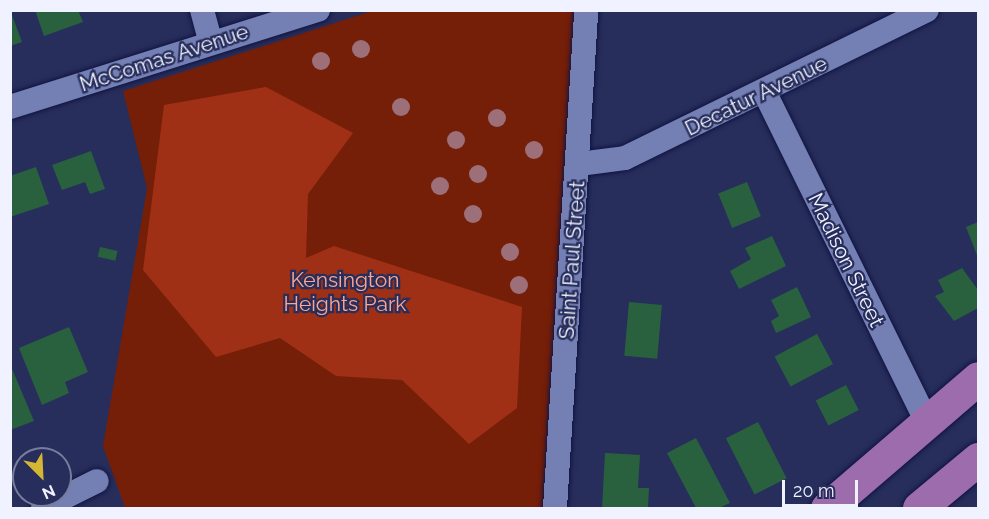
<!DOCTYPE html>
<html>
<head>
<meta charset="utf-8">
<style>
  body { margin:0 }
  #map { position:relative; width:989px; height:519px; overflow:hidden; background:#272e5c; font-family:Raleway,sans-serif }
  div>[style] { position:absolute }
  .green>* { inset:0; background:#751e08 }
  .forest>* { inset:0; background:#a03015 }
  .building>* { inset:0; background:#29613f; transform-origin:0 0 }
  .roads { filter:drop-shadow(0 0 2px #111440) drop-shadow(0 0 2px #111440) }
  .minor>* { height:24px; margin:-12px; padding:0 12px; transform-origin:12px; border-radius:12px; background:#747fb4 }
  .primary>* { height:33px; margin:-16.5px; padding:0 16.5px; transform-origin:16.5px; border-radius:16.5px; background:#9d6cad }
  .trees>* { width:18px; height:18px; margin:-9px; border-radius:50%; background:#9d6f79 }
  span { translate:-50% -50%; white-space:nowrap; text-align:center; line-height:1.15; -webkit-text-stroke:4.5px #272e5c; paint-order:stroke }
  .street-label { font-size:21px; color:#f0f3ff }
  .park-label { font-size:21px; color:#fda590 }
  .frame { position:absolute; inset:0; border:12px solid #f0f3ff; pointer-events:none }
  .north { position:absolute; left:12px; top:447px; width:60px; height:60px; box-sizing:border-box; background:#272e5c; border:2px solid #777d9d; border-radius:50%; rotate:156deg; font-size:16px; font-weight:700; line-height:24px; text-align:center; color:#f0f3ff }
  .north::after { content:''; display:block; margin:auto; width:21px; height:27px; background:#d5b534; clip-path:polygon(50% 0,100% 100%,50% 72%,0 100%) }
  .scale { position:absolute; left:782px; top:480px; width:76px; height:27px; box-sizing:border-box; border:3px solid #f0f3ff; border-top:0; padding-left:8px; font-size:18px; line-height:21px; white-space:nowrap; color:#f0f3ff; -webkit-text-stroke:4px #272e5c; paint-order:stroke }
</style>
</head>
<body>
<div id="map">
  <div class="green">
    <i style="clip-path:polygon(372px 11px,576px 11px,544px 508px,125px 508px,103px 446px,147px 188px,123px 91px)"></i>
  </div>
  <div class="forest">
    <i style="clip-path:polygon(266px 87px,353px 133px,308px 194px,306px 258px,334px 246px,522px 307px,517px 408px,469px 444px,402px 380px,336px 376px,280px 338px,216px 357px,143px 270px,164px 105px)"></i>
  </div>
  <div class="building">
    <i style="clip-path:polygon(10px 10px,22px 42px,10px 46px)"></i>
    <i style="clip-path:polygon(35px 10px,78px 10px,83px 22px,44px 36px)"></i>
    <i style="clip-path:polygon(91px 151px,105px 189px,90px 194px,85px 182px,62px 190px,52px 165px)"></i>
    <i style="clip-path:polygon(36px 167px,49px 204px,10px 217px,10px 176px)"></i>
    <i style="left:747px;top:182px;width:37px;height:31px;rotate:68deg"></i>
    <i style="clip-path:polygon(978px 222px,978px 258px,966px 227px)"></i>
    <i style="clip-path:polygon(772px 236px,786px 266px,739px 289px,730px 271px,751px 259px,745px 248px)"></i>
    <i style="left:100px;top:247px;width:18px;height:10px;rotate:13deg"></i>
    <i style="clip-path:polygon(962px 268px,978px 290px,978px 308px,954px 321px,935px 296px,944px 292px,938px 280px)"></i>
    <i style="clip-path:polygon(797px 287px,811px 317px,776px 333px,771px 321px,779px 316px,771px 300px)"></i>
    <i style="left:629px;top:302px;width:33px;height:54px;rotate:5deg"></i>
    <i style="clip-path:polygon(69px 327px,88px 372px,65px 382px,69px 393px,42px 405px,19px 348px)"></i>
    <i style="left:817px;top:334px;width:34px;height:48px;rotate:62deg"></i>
    <i style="clip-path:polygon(10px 364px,34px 421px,10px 430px)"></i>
    <i style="left:846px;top:385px;width:28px;height:34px;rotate:63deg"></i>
    <i style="left:758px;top:422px;width:63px;height:36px;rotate:63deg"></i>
    <i style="clip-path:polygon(696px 438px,730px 503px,719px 508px,696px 508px,667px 453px)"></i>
    <i style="clip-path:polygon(605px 453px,640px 455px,638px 488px,649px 488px,648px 508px,602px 508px)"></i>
  </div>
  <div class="roads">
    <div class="minor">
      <i style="left:202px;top:10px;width:34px;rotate:75deg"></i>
      <i style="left:765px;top:93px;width:371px;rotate:63.8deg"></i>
      <i style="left:10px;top:107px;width:323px;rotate:-17.5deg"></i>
      <i style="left:579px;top:164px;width:46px;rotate:-7.4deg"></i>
      <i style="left:625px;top:158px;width:336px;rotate:-26.1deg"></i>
      <i style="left:43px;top:508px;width:60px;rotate:-26.6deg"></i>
      <i style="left:555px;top:508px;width:499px;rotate:-86.4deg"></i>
    </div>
    <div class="primary">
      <i style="left:827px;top:508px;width:199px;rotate:-40.7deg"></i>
      <i style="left:919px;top:508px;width:77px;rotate:-39.7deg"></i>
    </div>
  </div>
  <div class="trees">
    <i style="left:361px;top:49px"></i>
    <i style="left:321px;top:61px"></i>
    <i style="left:401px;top:107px"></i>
    <i style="left:497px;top:118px"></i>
    <i style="left:456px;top:140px"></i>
    <i style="left:534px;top:150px"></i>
    <i style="left:478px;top:174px"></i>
    <i style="left:440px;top:186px"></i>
    <i style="left:473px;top:214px"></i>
    <i style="left:510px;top:252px"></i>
    <i style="left:519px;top:285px"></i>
  </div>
  <div class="street-label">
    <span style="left:164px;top:58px;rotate:-18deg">McComas Avenue</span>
    <span style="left:756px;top:96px;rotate:-26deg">Decatur Avenue</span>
    <span style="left:572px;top:260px;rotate:-86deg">Saint Paul Street</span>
    <span style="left:846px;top:260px;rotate:64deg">Madison Street</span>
  </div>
  <div class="park-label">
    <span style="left:345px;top:292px">Kensington<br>Heights Park</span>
  </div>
  <div class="frame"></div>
  <div class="north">N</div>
  <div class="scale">20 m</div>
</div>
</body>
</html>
